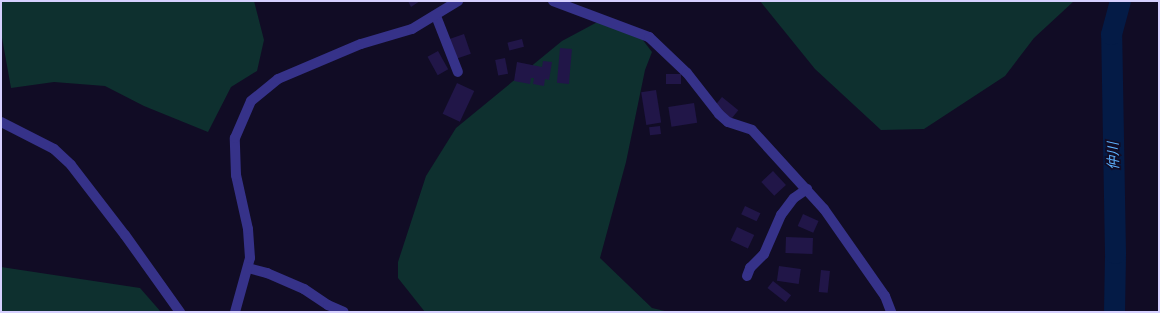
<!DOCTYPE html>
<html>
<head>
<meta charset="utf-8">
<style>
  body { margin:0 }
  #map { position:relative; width:1160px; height:313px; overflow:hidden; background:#110c25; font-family:"DejaVu Sans","Noto Sans JP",sans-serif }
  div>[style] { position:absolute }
  .green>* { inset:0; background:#0e302f }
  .river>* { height:21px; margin:-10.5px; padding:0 10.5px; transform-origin:10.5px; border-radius:10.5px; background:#041b46 }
  .building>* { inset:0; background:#211648; transform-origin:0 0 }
  .minor>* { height:10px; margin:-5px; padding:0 5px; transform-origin:5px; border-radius:5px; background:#363289 }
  span { translate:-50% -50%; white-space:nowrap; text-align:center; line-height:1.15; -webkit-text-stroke:3.5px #110c25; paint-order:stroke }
  .water-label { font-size:14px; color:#5eb2ff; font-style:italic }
  .frame { position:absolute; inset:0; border:2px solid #d6d0ff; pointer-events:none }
</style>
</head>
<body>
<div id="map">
  <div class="green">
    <i style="clip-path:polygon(1px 1px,254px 1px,264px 40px,257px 71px,231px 87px,208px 132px,144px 106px,105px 86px,54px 82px,11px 88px,1px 32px)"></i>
    <i style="clip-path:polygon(760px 1px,1074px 1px,1034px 38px,1005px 76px,924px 129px,881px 130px,815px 69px)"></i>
    <i style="clip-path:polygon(603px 19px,639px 35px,652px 52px,645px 70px,626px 162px,600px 258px,652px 308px,669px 312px,425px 312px,398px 278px,398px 262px,426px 176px,456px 128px,562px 41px)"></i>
    <i style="clip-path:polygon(1px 267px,140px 288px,161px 312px,1px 312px)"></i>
  </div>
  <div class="river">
    <i style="left:1114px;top:312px;width:59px;rotate:-89deg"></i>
    <i style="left:1115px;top:253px;width:219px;rotate:-91deg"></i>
    <i style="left:1111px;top:34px;width:34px;rotate:-75deg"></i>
  </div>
  <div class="building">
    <i style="clip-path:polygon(408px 1px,420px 1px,411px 7px)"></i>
    <i style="left:464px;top:34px;width:21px;height:16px;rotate:71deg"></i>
    <i style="left:522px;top:39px;width:8px;height:15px;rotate:76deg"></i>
    <i style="left:560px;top:48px;width:12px;height:35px;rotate:5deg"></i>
    <i style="left:438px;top:51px;width:21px;height:12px;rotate:61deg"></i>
    <i style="left:505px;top:58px;width:16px;height:10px;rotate:79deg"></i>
    <i style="clip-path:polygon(543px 61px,552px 62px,549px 80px,545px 79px,544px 86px,533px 84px,534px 78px,531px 78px,530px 84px,514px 81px,517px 62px,542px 67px)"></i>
    <i style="left:666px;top:74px;width:15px;height:10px"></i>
    <i style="left:457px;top:83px;width:19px;height:34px;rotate:25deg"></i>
    <i style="left:656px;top:90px;width:33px;height:15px;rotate:81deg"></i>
    <i style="left:722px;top:97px;width:21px;height:11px;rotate:39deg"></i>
    <i style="left:694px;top:103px;width:20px;height:26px;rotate:81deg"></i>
    <i style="left:660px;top:126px;width:8px;height:11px;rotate:83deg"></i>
    <i style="left:773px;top:171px;width:19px;height:16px;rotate:47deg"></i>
    <i style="left:745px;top:206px;width:17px;height:9px;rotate:25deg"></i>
    <i style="left:803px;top:214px;width:17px;height:13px;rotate:24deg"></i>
    <i style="left:737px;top:227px;width:19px;height:15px;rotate:25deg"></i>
    <i style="left:786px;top:237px;width:27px;height:16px;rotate:2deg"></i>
    <i style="left:779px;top:266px;width:22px;height:15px;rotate:8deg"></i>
    <i style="left:821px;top:270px;width:9px;height:22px;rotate:6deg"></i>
    <i style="left:773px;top:281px;width:23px;height:9px;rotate:38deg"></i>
  </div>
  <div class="minor">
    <i style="left:553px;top:1px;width:103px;rotate:20.6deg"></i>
    <i style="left:649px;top:37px;width:52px;rotate:43.5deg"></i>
    <i style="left:687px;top:73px;width:52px;rotate:52deg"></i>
    <i style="left:719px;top:114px;width:12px;rotate:42deg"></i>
    <i style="left:728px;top:122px;width:25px;rotate:18deg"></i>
    <i style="left:752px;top:130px;width:107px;rotate:47.7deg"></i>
    <i style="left:824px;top:209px;width:106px;rotate:55deg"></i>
    <i style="left:885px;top:296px;width:17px;rotate:69deg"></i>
    <i style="left:436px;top:16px;width:60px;rotate:68.6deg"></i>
    <i style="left:1px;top:122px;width:59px;rotate:27deg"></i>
    <i style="left:54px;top:149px;width:23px;rotate:43deg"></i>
    <i style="left:71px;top:165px;width:88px;rotate:52.4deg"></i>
    <i style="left:125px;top:235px;width:95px;rotate:54.5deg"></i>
    <i style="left:248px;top:268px;width:20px;rotate:15deg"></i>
    <i style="left:267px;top:273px;width:40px;rotate:23.4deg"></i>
    <i style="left:304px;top:289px;width:29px;rotate:34deg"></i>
    <i style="left:328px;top:305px;width:17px;rotate:24deg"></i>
    <i style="left:747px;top:276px;width:9px;rotate:-69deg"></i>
    <i style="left:750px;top:268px;width:20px;rotate:-45deg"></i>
    <i style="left:764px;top:254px;width:43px;rotate:-66.4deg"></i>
    <i style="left:781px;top:215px;width:21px;rotate:-53deg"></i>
    <i style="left:794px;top:198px;width:16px;rotate:-35deg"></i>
    <i style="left:235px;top:312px;width:56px;rotate:-74.5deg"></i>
    <i style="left:250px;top:258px;width:29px;rotate:-94deg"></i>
    <i style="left:248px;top:229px;width:55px;rotate:-102.5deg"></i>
    <i style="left:236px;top:175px;width:37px;rotate:-92deg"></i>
    <i style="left:235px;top:138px;width:40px;rotate:-66.6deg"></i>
    <i style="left:251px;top:101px;width:35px;rotate:-39deg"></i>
    <i style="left:278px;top:79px;width:90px;rotate:-22.9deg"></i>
    <i style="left:361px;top:44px;width:53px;rotate:-16.4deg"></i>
    <i style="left:412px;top:29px;width:54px;rotate:-31.3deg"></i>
  </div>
  <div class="water-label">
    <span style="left:1113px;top:156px;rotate:-91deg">仲川</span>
  </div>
  <div class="frame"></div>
</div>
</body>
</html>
